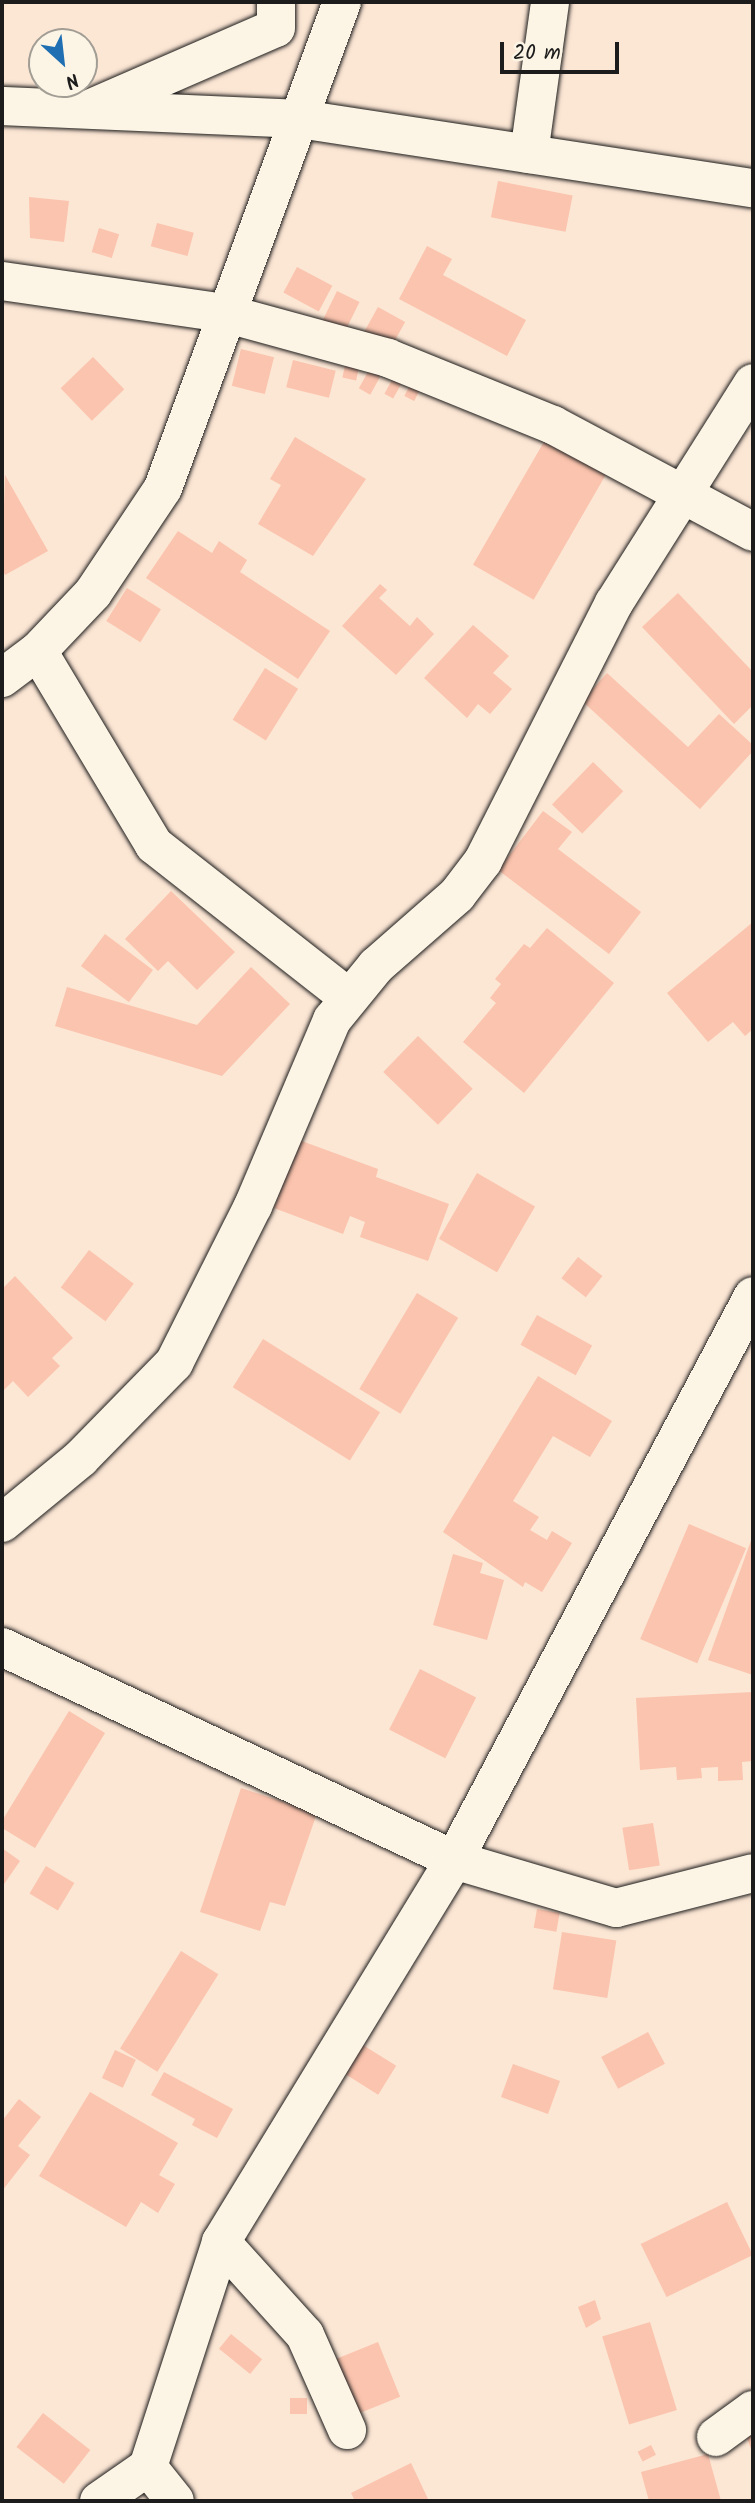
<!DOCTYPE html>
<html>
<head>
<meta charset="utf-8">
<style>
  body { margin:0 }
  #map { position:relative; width:755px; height:2503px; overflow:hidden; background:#fce6d4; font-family:Kalam,sans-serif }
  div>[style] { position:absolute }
  .building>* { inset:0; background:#fbc4ae; transform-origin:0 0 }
  .roads { filter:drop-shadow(0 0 2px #1c1c1c) drop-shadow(0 0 2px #1c1c1c) }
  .minor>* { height:38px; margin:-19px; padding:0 19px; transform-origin:19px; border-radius:19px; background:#fcf5e5 }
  span { translate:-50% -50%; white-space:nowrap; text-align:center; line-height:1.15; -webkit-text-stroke:7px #fcf5e5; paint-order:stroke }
  .frame { position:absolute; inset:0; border:4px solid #1c1c1c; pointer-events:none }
  .north { position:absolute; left:28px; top:28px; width:70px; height:70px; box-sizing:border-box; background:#fcf5e5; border:2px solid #a29e95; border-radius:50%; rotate:153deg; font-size:19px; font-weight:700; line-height:28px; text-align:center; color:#1c1c1c }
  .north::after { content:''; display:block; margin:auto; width:24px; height:32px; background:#1f6fb2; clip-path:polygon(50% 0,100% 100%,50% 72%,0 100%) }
  .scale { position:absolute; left:500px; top:42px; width:119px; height:32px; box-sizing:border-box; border:4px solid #1c1c1c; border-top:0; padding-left:9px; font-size:21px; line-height:24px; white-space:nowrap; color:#1c1c1c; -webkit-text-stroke:5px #fcf5e5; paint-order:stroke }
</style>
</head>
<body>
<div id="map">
  <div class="building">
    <i style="left:498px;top:181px;width:76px;height:37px;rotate:11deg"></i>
    <i style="clip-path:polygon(29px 197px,69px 201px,64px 242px,30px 238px)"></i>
    <i style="left:157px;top:223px;width:38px;height:24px;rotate:15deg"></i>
    <i style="left:99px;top:228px;width:21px;height:25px;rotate:17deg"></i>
    <i style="clip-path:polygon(427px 246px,452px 259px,443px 275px,526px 320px,507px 356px,399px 299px)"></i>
    <i style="left:297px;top:267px;width:40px;height:29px;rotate:28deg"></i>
    <i style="left:337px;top:291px;width:25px;height:33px;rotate:26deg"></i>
    <i style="left:378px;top:307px;width:31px;height:31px;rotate:29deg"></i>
    <i style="left:241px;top:349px;width:34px;height:38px;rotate:14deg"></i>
    <i style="left:347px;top:356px;width:14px;height:22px;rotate:12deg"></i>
    <i style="left:93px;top:357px;width:45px;height:45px;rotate:46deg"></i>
    <i style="left:293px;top:360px;width:44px;height:28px;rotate:14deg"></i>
    <i style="left:369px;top:370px;width:13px;height:21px;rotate:29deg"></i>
    <i style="left:397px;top:371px;width:10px;height:26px;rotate:29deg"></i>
    <i style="left:413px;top:379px;width:11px;height:19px;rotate:27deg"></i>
    <i style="clip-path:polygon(295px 437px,366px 479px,313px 556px,258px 524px,281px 485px,270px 479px)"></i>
    <i style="left:545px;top:440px;width:70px;height:144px;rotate:30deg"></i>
    <i style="clip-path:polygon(5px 475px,48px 551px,5px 575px,2px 569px)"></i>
    <i style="clip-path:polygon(178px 531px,212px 553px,219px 541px,247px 560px,240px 572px,330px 631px,298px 679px,146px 578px)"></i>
    <i style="clip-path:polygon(380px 584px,387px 590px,379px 598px,410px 626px,417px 617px,434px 634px,396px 675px,342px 626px)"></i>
    <i style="left:127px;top:588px;width:40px;height:39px;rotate:32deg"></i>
    <i style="clip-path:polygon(678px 593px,753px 672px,753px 705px,734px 724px,642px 627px)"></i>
    <i style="clip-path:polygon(473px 625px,509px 656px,493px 673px,512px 689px,490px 714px,478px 704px,467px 718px,424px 678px)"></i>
    <i style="left:265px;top:668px;width:39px;height:61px;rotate:32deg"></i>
    <i style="clip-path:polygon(607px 673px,688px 747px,719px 714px,753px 745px,753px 751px,700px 809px,582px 701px)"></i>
    <i style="left:593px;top:762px;width:42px;height:59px;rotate:44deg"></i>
    <i style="clip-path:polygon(543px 811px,572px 832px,558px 849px,641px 912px,609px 954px,498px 870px)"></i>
    <i style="clip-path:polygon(171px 891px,235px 952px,197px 990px,168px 961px,158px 971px,125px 939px)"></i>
    <i style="clip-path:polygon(753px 922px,753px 1029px,745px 1036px,733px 1022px,708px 1042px,667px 993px)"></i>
    <i style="clip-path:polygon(547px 928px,614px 983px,524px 1093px,463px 1042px,496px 1003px,490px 998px,501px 984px,495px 979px,524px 944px,530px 948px)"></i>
    <i style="left:105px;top:934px;width:60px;height:40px;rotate:37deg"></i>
    <i style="clip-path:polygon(251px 967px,290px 1004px,222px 1076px,55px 1026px,67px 987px,197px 1025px)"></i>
    <i style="left:418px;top:1036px;width:76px;height:50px;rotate:44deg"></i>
    <i style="clip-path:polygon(299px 1140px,378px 1169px,376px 1177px,449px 1204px,428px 1261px,360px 1237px,365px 1222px,350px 1216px,343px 1234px,274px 1208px)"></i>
    <i style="left:477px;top:1173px;width:67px;height:76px;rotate:30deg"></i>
    <i style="left:89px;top:1250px;width:56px;height:47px;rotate:37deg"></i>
    <i style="left:578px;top:1257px;width:31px;height:27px;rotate:38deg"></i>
    <i style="clip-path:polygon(15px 1276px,73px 1338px,52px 1358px,60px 1366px,28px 1397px,13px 1381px,2px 1392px,2px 1289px)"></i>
    <i style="left:417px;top:1293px;width:48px;height:112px;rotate:31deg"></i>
    <i style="left:537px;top:1315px;width:63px;height:34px;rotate:29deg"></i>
    <i style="left:263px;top:1339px;width:138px;height:57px;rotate:32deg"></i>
    <i style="clip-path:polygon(538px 1376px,612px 1421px,590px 1457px,553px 1436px,513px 1501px,539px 1517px,530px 1530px,547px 1540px,552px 1531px,572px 1543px,542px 1592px,525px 1582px,523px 1587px,443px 1532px)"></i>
    <i style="left:689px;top:1524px;width:62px;height:125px;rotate:23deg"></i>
    <i style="clip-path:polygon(753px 1535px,753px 1675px,708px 1660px)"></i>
    <i style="clip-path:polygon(453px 1554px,483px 1563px,480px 1573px,504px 1580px,487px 1640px,433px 1625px)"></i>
    <i style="left:420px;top:1669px;width:63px;height:68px;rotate:27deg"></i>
    <i style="clip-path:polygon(753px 1692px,753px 1761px,742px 1762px,743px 1780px,718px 1781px,718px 1767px,701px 1768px,702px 1778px,677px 1780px,676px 1767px,640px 1770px,636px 1698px)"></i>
    <i style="clip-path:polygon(69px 1711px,105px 1733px,35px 1848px,2px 1828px,2px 1821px)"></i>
    <i style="clip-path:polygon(241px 1788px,317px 1813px,285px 1906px,270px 1902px,260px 1931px,200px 1912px)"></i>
    <i style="left:653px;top:1823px;width:43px;height:31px;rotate:81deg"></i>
    <i style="clip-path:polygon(2px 1848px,20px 1861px,2px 1887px)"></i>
    <i style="left:46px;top:1866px;width:33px;height:32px;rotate:31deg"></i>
    <i style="left:537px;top:1909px;width:23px;height:19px;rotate:10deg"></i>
    <i style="left:562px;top:1932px;width:55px;height:58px;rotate:9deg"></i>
    <i style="left:181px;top:1951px;width:44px;height:115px;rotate:32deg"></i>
    <i style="left:648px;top:2032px;width:36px;height:53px;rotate:62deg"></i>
    <i style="left:358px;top:2042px;width:45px;height:34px;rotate:32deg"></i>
    <i style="left:115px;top:2050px;width:23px;height:31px;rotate:25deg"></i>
    <i style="left:513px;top:2064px;width:50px;height:35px;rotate:20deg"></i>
    <i style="clip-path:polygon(164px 2072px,233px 2109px,217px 2138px,192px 2125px,195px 2119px,151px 2095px)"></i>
    <i style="clip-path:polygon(90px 2092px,178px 2143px,159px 2175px,175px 2184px,158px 2213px,141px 2202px,126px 2227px,39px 2176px)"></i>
    <i style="clip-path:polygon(19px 2099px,41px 2117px,18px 2146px,30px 2155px,2px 2191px,2px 2121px)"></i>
    <i style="left:727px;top:2202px;width:59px;height:96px;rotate:64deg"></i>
    <i style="clip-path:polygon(595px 2300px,601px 2319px,586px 2328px,578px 2307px)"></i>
    <i style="left:650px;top:2322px;width:92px;height:50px;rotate:73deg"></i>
    <i style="left:231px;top:2334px;width:40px;height:19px;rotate:39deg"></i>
    <i style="left:378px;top:2342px;width:59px;height:46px;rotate:68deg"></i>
    <i style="left:290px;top:2398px;width:17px;height:16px"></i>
    <i style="left:43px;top:2413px;width:60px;height:43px;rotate:38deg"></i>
    <i style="clip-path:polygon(753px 2430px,753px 2454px,745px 2433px)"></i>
    <i style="left:651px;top:2445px;width:11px;height:15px;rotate:63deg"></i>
    <i style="clip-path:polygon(708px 2454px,721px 2501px,649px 2501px,641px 2472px)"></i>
    <i style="clip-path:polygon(411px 2463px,429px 2501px,355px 2501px,351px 2493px)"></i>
  </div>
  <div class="roads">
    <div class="minor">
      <i style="left:2px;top:106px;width:298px;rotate:2.5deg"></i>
      <i style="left:300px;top:119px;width:458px;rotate:8.7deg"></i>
      <i style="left:94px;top:107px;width:198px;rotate:-23.5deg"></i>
      <i style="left:276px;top:28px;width:26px;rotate:-90deg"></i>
      <i style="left:529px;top:154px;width:153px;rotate:-82.1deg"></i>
      <i style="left:2px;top:281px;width:224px;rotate:8.2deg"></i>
      <i style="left:224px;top:313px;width:170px;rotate:15.3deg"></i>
      <i style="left:388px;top:358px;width:178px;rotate:22.1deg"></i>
      <i style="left:553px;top:425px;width:227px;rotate:28.1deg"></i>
      <i style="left:38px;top:651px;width:226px;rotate:59.1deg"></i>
      <i style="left:154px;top:845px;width:248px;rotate:38.1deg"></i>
      <i style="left:2px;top:678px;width:45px;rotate:-36.9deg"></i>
      <i style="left:38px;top:651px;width:80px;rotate:-46.5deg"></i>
      <i style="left:93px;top:593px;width:126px;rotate:-56.3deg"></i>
      <i style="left:163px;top:488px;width:518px;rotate:-69.78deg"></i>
      <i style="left:2px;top:1523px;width:102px;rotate:-39.4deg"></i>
      <i style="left:81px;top:1458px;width:133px;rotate:-45.6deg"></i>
      <i style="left:174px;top:1363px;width:176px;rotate:-63.3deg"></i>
      <i style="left:253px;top:1206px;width:202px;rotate:-67deg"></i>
      <i style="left:332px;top:1020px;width:70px;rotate:-50.8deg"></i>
      <i style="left:376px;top:966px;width:108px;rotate:-41.2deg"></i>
      <i style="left:457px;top:895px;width:43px;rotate:-52.6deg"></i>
      <i style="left:483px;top:861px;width:289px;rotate:-63.1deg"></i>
      <i style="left:614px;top:603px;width:260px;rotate:-57.7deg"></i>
      <i style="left:2px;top:1647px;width:500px;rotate:25.2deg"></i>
      <i style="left:454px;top:1860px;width:169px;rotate:16.5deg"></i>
      <i style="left:616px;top:1908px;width:141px;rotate:-14.3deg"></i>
      <i style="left:221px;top:2242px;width:125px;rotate:47.9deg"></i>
      <i style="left:305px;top:2335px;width:104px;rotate:66.1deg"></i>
      <i style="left:716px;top:2437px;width:46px;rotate:-36.1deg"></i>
      <i style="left:148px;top:2467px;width:43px;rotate:51.5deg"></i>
      <i style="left:99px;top:2501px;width:60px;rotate:-34.8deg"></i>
      <i style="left:148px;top:2467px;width:237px;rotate:-72deg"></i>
      <i style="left:221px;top:2242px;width:447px;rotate:-58.6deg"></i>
      <i style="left:454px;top:1860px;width:638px;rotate:-62.07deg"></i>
    </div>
  </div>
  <div class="frame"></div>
  <div class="north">N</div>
  <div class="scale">20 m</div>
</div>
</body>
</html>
